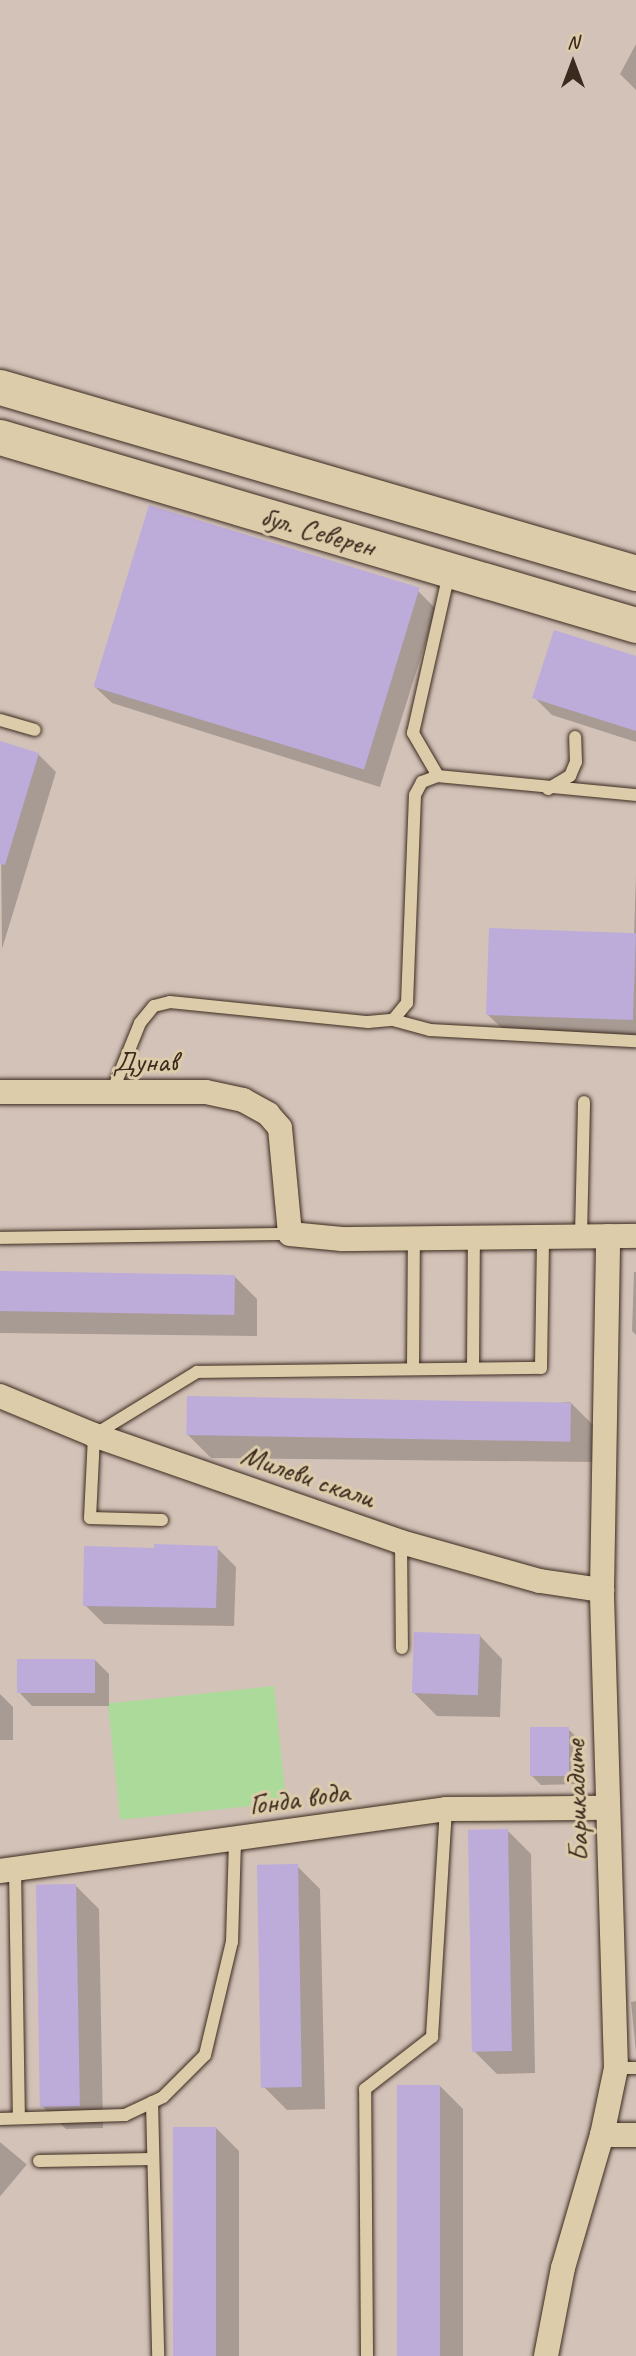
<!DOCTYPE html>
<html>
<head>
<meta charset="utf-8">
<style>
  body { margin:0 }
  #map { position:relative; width:636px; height:2356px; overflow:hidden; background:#d3c2b8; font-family:Caveat,sans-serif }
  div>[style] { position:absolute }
  .green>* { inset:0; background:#abda9a; transform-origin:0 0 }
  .shadow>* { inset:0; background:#0003; transform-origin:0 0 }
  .building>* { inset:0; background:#bdabda; transform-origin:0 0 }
  .roads { filter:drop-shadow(0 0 2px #3b2a1e) drop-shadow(0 0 2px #3b2a1e) }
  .lane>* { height:12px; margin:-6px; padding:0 6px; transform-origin:6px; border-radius:6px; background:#ddcca9 }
  .street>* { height:24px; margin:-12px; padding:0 12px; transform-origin:12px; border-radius:12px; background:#ddcca9 }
  .secondary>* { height:35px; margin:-17.5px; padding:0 17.5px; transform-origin:17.5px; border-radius:17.5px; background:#ddcca9 }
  span { translate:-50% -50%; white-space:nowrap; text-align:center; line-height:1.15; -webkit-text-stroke:6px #ddcca9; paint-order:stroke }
  .street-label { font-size:30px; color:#3b2a1e }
  .north { position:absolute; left:538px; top:28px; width:70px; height:70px; -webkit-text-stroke:5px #ddcca9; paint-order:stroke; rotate:0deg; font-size:19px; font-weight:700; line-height:28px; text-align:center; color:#3b2a1e }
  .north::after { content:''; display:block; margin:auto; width:24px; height:32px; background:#3b2a1e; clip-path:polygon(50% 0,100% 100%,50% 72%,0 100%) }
</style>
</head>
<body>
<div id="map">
  <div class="green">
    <i style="left:274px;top:1686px;width:117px;height:167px;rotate:84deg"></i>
  </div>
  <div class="shadow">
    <i style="clip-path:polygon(636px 44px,636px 90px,620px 74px)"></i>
    <i style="clip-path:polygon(418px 591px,436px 609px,380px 787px,112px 703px,94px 686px)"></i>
    <i style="clip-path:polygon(636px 658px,636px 742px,552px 715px,534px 697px)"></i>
    <i style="clip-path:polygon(0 743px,38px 754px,56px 772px,2px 949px)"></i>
    <i style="clip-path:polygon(636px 875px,636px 1037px,506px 1032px,488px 1015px,634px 935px)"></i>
    <i style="clip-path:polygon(634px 1272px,636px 1272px,636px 1335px,632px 1331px)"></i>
    <i style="clip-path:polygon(0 1273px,234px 1276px,257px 1299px,257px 1336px,0 1333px)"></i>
    <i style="clip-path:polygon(570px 1402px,593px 1425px,593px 1462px,211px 1458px,188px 1435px)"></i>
    <i style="clip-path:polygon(86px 1548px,217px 1548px,236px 1567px,234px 1626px,104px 1624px,85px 1605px)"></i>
    <i style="clip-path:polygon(479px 1635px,502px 1659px,500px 1717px,437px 1716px,414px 1693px)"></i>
    <i style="clip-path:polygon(95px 1660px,109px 1674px,109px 1706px,32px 1706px,19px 1692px)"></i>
    <i style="clip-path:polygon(0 1694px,13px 1707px,13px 1740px,0 1740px)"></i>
    <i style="clip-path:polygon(568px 1729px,578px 1738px,578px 1784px,541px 1785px,531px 1775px)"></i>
    <i style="clip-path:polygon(508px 1831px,531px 1854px,535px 2073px,497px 2074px,474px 2051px)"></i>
    <i style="clip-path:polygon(297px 1866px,320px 1889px,325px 2109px,287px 2110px,264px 2087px)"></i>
    <i style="clip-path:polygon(76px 1886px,99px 1909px,103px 2128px,66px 2129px,42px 2106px)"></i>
    <i style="clip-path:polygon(636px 2001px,636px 2052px,631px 2002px)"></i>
    <i style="clip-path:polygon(440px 2086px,463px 2109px,463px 2356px,399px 2356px)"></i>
    <i style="clip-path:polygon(216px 2128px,239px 2151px,239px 2356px,175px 2356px)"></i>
    <i style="left:0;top:2142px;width:35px;height:214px;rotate:40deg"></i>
  </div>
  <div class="building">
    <i style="left:149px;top:505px;width:283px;height:190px;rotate:17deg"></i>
    <i style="clip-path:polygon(554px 630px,636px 656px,636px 731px,532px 698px)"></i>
    <i style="clip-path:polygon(0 741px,39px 753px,5px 865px,0 864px)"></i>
    <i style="left:489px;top:928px;width:147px;height:87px;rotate:2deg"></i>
    <i style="left:0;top:1271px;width:235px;height:40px;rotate:1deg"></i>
    <i style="left:187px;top:1396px;width:384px;height:39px;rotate:1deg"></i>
    <i style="clip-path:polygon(154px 1544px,218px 1546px,216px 1608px,83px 1606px,84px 1546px,154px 1548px)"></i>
    <i style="left:414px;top:1632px;width:66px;height:61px;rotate:2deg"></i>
    <i style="left:17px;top:1659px;width:78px;height:34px"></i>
    <i style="left:530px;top:1727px;width:39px;height:49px"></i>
    <i style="left:508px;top:1829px;width:222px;height:40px;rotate:89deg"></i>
    <i style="left:298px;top:1864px;width:223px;height:41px;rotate:89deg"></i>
    <i style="left:76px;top:1884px;width:222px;height:40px;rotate:89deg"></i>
    <i style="left:397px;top:2085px;width:43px;height:271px"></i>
    <i style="left:173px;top:2127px;width:43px;height:229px"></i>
  </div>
  <div class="roads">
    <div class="lane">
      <i style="left:0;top:720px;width:36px;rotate:16deg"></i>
      <i style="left:438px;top:776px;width:50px;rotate:-120.2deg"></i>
      <i style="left:413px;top:733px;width:164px;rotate:-77.3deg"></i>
      <i style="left:548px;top:789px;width:26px;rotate:-31deg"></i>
      <i style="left:570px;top:776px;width:15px;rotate:-67deg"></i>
      <i style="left:576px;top:762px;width:25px;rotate:-92deg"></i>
      <i style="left:393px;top:1020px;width:22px;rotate:-51deg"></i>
      <i style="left:407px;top:1003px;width:208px;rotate:-87.8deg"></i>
      <i style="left:415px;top:795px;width:15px;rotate:-62deg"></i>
      <i style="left:422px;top:782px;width:17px;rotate:-21deg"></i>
      <i style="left:438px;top:776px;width:199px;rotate:5.5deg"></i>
      <i style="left:112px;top:1092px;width:74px;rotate:-67.9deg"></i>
      <i style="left:140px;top:1023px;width:22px;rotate:-51deg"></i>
      <i style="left:154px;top:1006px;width:16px;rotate:-14deg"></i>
      <i style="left:170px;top:1002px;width:199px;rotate:5.8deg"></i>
      <i style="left:368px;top:1022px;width:25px;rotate:-5deg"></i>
      <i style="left:393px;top:1020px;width:38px;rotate:15deg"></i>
      <i style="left:430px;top:1030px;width:206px;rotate:3.1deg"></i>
      <i style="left:581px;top:1236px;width:134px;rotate:-88.7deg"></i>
      <i style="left:0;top:1238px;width:290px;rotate:-0.8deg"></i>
      <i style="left:413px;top:1368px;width:130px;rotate:-89.6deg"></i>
      <i style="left:473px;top:1368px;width:131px;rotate:-89.6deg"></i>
      <i style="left:162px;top:1520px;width:72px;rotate:-178.4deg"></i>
      <i style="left:90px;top:1518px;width:83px;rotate:-87.2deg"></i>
      <i style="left:94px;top:1435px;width:121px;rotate:-31.5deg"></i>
      <i style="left:197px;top:1372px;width:344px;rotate:-0.7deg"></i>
      <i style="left:541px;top:1368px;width:131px;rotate:-89.1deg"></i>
      <i style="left:401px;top:1542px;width:106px;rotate:89.5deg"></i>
      <i style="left:15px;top:1869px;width:249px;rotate:89.1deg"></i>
      <i style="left:616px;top:2068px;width:20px"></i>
      <i style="left:152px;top:2102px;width:254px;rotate:88.6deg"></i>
      <i style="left:0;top:2119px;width:125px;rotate:-1.8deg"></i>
      <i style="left:125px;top:2115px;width:42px;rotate:-25.3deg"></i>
      <i style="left:163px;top:2097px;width:59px;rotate:-45deg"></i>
      <i style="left:205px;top:2055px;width:116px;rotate:-76.6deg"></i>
      <i style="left:232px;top:1942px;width:103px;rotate:-88.3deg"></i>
      <i style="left:39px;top:2161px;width:114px;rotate:-1deg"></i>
      <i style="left:367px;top:2356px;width:267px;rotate:-90.4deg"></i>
      <i style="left:365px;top:2089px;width:85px;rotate:-37.8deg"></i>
      <i style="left:432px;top:2037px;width:228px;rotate:-86.5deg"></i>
    </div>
    <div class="street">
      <i style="left:0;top:1092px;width:206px"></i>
      <i style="left:206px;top:1092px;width:38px;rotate:12deg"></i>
      <i style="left:243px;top:1100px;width:29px;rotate:29deg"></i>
      <i style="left:268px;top:1114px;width:18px;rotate:49deg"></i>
      <i style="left:280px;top:1128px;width:106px;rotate:84.6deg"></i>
      <i style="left:290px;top:1234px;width:52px;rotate:5.5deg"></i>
      <i style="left:342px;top:1239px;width:294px;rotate:-0.6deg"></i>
      <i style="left:0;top:1396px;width:102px;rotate:22.5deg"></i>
      <i style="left:94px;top:1435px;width:325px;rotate:19.2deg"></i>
      <i style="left:401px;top:1542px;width:144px;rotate:15.7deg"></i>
      <i style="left:540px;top:1581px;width:63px;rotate:8.3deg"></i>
      <i style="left:0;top:1871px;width:450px;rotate:-7.9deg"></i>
      <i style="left:446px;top:1809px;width:162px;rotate:-0.4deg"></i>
      <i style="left:602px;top:2135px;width:34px"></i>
      <i style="left:546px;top:2356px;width:90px;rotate:-79.1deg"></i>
      <i style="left:563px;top:2268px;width:139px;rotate:-73.7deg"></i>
      <i style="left:602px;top:2135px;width:68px;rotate:-78.2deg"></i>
      <i style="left:616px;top:2068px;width:478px;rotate:-91.7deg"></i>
      <i style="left:602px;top:1590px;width:354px;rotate:-89deg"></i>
    </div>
    <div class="secondary">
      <i style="left:0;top:387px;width:663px;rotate:16.3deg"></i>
      <i style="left:0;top:437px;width:663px;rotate:16.47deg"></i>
    </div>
  </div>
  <div class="street-label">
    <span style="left:318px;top:531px;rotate:16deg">бул. Северен</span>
    <span style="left:145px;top:1061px">Дунав</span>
    <span style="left:308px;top:1476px;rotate:19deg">Милеви скали</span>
    <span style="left:299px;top:1798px;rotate:-8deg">Гонда вода</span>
    <span style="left:576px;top:1801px;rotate:-92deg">Барикадите</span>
  </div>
  <div class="north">N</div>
</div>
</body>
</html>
